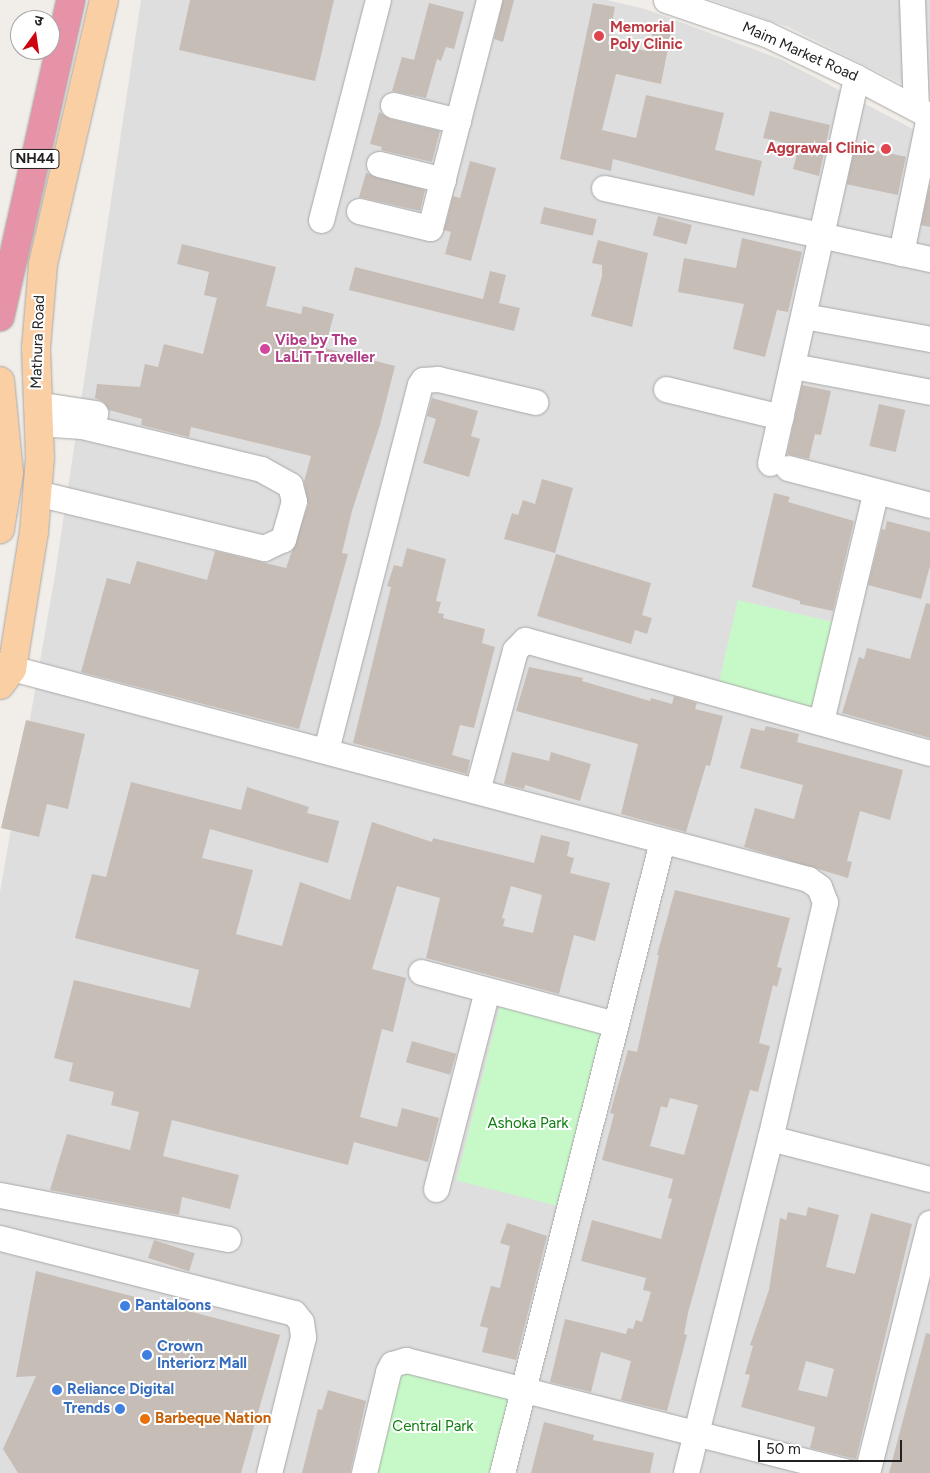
<!DOCTYPE html>
<html>
<head>
<meta charset="utf-8">
<style>
  body { margin:0 }
  #map { position:relative; width:930px; height:1473px; overflow:hidden; background:#f1ede8; font-family:Figtree,"Noto Sans Devanagari",sans-serif }
  div>[style] { position:absolute }
  .residential>* { inset:0; background:#dfdede }
  .park>* { inset:0; background:#c7f9c8; transform-origin:0 0 }
  .building>* { inset:0; background:#c6bdb7; transform-origin:0 0 }
  .roads { filter:drop-shadow(0 0 1px #a8a8a8) drop-shadow(0 0 1px #a8a8a8) }
  .minor>* { height:25px; margin:-12.5px; padding:0 12.5px; transform-origin:12.5px; border-radius:12.5px; background:#fff }
  .major>* { height:28px; margin:-14px; padding:0 14px; transform-origin:14px; border-radius:14px; background:#facfa3 }
  .highway>* { height:28px; margin:-14px; padding:0 14px; transform-origin:14px; border-radius:14px; background:#e692a7 }
  .dots>* { width:14px; height:14px; translate:-50% -50%; box-sizing:border-box; border:2px solid #fff; border-radius:50% }
  span { translate:-50% -50%; white-space:nowrap; text-align:center; line-height:1.15; -webkit-text-stroke:4px #fff; paint-order:stroke }
  .shield-label span { padding:1px 4px; background:#fff; border:1px solid; border-radius:4px; -webkit-text-stroke-width:0 }
  .shield-label { font-size:14px; color:#212121; font-weight:700 }
  .health-label { font-size:15px; color:#be3a42; font-weight:700 }
  .left { translate:0 -50%; text-align:left }
  .right { translate:-100% -50%; text-align:right }
  .street-label { font-size:15px; color:#212121 }
  .hotel-label { font-size:15px; color:#b23c85; font-weight:700 }
  .park-label { font-size:15px; color:#0e8010 }
  .shop-label { font-size:15px; color:#366cbe; font-weight:700 }
  .food-label { font-size:15px; color:#c56008; font-weight:700 }
  .north { position:absolute; left:10px; top:10px; width:50px; height:50px; box-sizing:border-box; background:#fff; border:1px solid #a6a6a6; border-radius:50%; rotate:14deg; font-size:14px; font-weight:700; line-height:20px; text-align:center; color:#212121 }
  .north::after { content:''; display:block; margin:auto; width:18px; height:22px; background:#ce0410; clip-path:polygon(50% 0,100% 100%,50% 72%,0 100%) }
  .scale { position:absolute; left:758px; top:1440px; width:144px; height:22px; box-sizing:border-box; border:2px solid #212121; border-top:0; padding-left:6px; font-size:15px; line-height:18px; white-space:nowrap; color:#212121; -webkit-text-stroke:4px #fff; paint-order:stroke }
</style>
</head>
<body>
<div id="map">
  <div class="residential">
    <i style="clip-path:polygon(141px 0,607px 0,645px 9px,780px 59px,930px 138px,930px 1473px,0 1473px,0 892px,55px 575px)"></i>
    <i style="clip-path:polygon(711px 0,930px 0,930px 98px,788px 27px)"></i>
  </div>
  <div class="park">
    <i style="left:738px;top:600px;width:101px;height:87px;rotate:13deg"></i>
    <i style="left:501px;top:1002px;width:104px;height:184px;rotate:14deg"></i>
    <i style="clip-path:polygon(398px 1371px,510px 1398px,491px 1473px,375px 1473px)"></i>
  </div>
  <div class="building">
    <i style="clip-path:polygon(190px 0,334px 0,315px 81px,179px 50px)"></i>
    <i style="clip-path:polygon(503px 0,514px 0,503px 42px,494px 39px)"></i>
    <i style="clip-path:polygon(429px 3px,464px 12px,454px 49px,446px 47px,441px 61px,437px 59px,426px 98px,392px 91px,402px 57px,414px 60px)"></i>
    <i style="clip-path:polygon(593px 3px,615px 7px,608px 44px,648px 51px,655px 23px,672px 27px,661px 84px,616px 74px,602px 130px,636px 138px,646px 95px,724px 113px,715px 150px,762px 161px,754px 196px,613px 159px,611px 171px,560px 159px)"></i>
    <i style="clip-path:polygon(770px 111px,830px 125px,819px 176px,793px 169px,799px 146px,763px 138px)"></i>
    <i style="clip-path:polygon(379px 112px,390px 119px,440px 131px,432px 162px,381px 150px,382px 147px,370px 144px)"></i>
    <i style="left:855px;top:146px;width:52px;height:39px;rotate:12deg"></i>
    <i style="clip-path:polygon(470px 161px,496px 168px,471px 261px,445px 254px,451px 232px,444px 230px,453px 196px,460px 198px)"></i>
    <i style="clip-path:polygon(366px 173px,425px 190px,420px 211px,359px 197px)"></i>
    <i style="clip-path:polygon(930px 183px,930px 227px,921px 225px)"></i>
    <i style="left:544px;top:207px;width:54px;height:17px;rotate:13deg"></i>
    <i style="left:658px;top:216px;width:35px;height:20px;rotate:15deg"></i>
    <i style="clip-path:polygon(742px 238px,802px 252px,788px 312px,777px 310px,765px 357px,733px 349px,744px 304px,678px 292px,684px 258px,736px 268px)"></i>
    <i style="clip-path:polygon(598px 240px,648px 253px,632px 327px,591px 316px,602px 276px,602px 265px,592px 263px)"></i>
    <i style="clip-path:polygon(182px 244px,276px 267px,266px 306px,301px 314px,303px 306px,334px 314px,325px 348px,395px 366px,380px 425px,352px 511px,342px 553px,348px 554px,299px 729px,81px 672px,107px 578px,130px 584px,137px 561px,207px 580px,215px 551px,286px 568px,308px 505px,304px 482px,311px 456px,191px 427px,189px 437px,141px 425px,142px 419px,109px 410px,104px 402px,95px 398px,97px 384px,140px 387px,145px 364px,158px 367px,164px 344px,203px 354px,217px 298px,204px 295px,209px 272px,177px 264px)"></i>
    <i style="clip-path:polygon(355px 267px,483px 299px,490px 271px,506px 275px,499px 303px,520px 308px,514px 331px,349px 290px)"></i>
    <i style="clip-path:polygon(802px 385px,831px 391px,821px 435px,815px 434px,809px 459px,787px 454px)"></i>
    <i style="clip-path:polygon(432px 398px,478px 411px,471px 436px,480px 439px,469px 477px,423px 463px,436px 419px,427px 416px)"></i>
    <i style="left:879px;top:404px;width:27px;height:43px;rotate:13deg"></i>
    <i style="clip-path:polygon(542px 479px,573px 488px,555px 553px,504px 539px,512px 513px,518px 515px,523px 500px,535px 504px)"></i>
    <i style="clip-path:polygon(774px 493px,790px 497px,788px 502px,854px 521px,833px 611px,800px 604px,800px 601px,752px 587px)"></i>
    <i style="clip-path:polygon(887px 521px,930px 532px,930px 566px,921px 599px,868px 585px,882px 529px,885px 530px)"></i>
    <i style="clip-path:polygon(407px 548px,446px 559px,436px 601px,441px 602px,438px 613px,444px 614px,443px 618px,485px 629px,482px 643px,495px 647px,474px 728px,460px 725px,452px 755px,470px 760px,467px 774px,353px 743px,391px 587px,387px 586px,394px 565px,402px 567px)"></i>
    <i style="clip-path:polygon(556px 554px,651px 583px,642px 615px,652px 618px,647px 634px,635px 630px,631px 644px,537px 616px)"></i>
    <i style="clip-path:polygon(926px 603px,930px 604px,930px 738px,842px 713px,859px 657px,864px 659px,867px 648px,910px 659px)"></i>
    <i style="clip-path:polygon(529px 667px,583px 678px,582px 681px,650px 701px,651px 698px,672px 704px,674px 696px,697px 703px,695px 709px,723px 716px,710px 766px,706px 765px,686px 832px,621px 814px,638px 744px,516px 711px)"></i>
    <i style="clip-path:polygon(26px 720px,85px 734px,68px 809px,47px 804px,39px 837px,1px 828px)"></i>
    <i style="clip-path:polygon(766px 726px,799px 734px,797px 742px,903px 770px,890px 820px,860px 811px,847px 861px,852px 862px,848px 878px,744px 847px,755px 808px,794px 819px,803px 785px,740px 768px,751px 728px,764px 731px)"></i>
    <i style="clip-path:polygon(512px 752px,549px 761px,551px 752px,591px 764px,580px 801px,525px 785px,524px 789px,504px 784px)"></i>
    <i style="clip-path:polygon(evenodd,131px 782px,241px 810px,247px 787px,309px 807px,307px 813px,339px 821px,328px 863px,210px 829px,202px 858px,253px 870px,236px 934px,282px 946px,300px 882px,350px 900px,372px 822px,432px 842px,433px 838px,534px 863px,541px 835px,570px 842px,567px 856px,574px 858px,570px 873px,610px 883px,595px 941px,574px 935px,559px 994px,426px 958px,440px 898px,397px 886px,372px 969px,406px 978px,393px 1032px,382px 1029px,360px 1117px,397px 1127px,402px 1108px,439px 1118px,428px 1162px,354px 1142px,348px 1165px,172px 1120px,163px 1156px,239px 1175px,230px 1209px,182px 1197px,179px 1215px,50px 1190px,67px 1134px,130px 1150px,139px 1112px,111px 1105px,114px 1092px,69px 1081px,73px 1063px,54px 1058px,74px 980px,190px 1008px,199px 970px,75px 938px,92px 874px,106px 877px,131px 782px,511px 886px,542px 895px,533px 933px,503px 926px,505px 919px,502px 918px,511px 886px)"></i>
    <i style="clip-path:polygon(evenodd,675px 890px,790px 918px,777px 967px,782px 968px,777px 987px,773px 985px,759px 1043px,770px 1046px,758px 1092px,750px 1090px,688px 1313px,684px 1334px,687px 1335px,667px 1411px,621px 1400px,631px 1361px,601px 1352px,591px 1392px,550px 1382px,565px 1319px,626px 1334px,628px 1328px,633px 1329px,636px 1320px,642px 1322px,651px 1292px,643px 1290px,646px 1278px,581px 1261px,592px 1220px,661px 1239px,672px 1199px,668px 1198px,673px 1179px,602px 1160px,614px 1114px,610px 1113px,628px 1050px,637px 1052px,659px 955px,657px 955px,675px 890px,670px 1098px,698px 1105px,684px 1155px,650px 1146px,661px 1106px,667px 1108px,670px 1098px)"></i>
    <i style="left:412px;top:1041px;width:46px;height:22px;rotate:16deg"></i>
    <i style="clip-path:polygon(evenodd,808px 1207px,839px 1215px,826px 1267px,855px 1274px,871px 1213px,912px 1224px,856px 1459px,810px 1448px,815px 1427px,741px 1407px,750px 1375px,745px 1374px,753px 1346px,750px 1345px,769px 1290px,780px 1218px,786px 1220px,788px 1212px,806px 1216px,808px 1207px,806px 1361px,834px 1369px,827px 1397px,798px 1390px,806px 1361px)"></i>
    <i style="clip-path:polygon(507px 1223px,547px 1236px,516px 1360px,482px 1352px,488px 1328px,480px 1326px,491px 1286px,500px 1288px,510px 1246px,500px 1243px)"></i>
    <i style="left:154px;top:1240px;width:43px;height:19px;rotate:18deg"></i>
    <i style="clip-path:polygon(36px 1271px,280px 1335px,241px 1473px,18px 1473px,3px 1449px,36px 1376px,16px 1377px)"></i>
    <i style="clip-path:polygon(926px 1333px,930px 1334px,930px 1473px,889px 1473px)"></i>
    <i style="clip-path:polygon(328px 1390px,366px 1401px,350px 1473px,302px 1473px,318px 1409px,322px 1410px)"></i>
    <i style="clip-path:polygon(544px 1422px,594px 1435px,593px 1440px,654px 1453px,650px 1473px,531px 1473px)"></i>
  </div>
  <div class="roads">
    <div class="minor">
      <i style="left:666px;top:0;width:106px;rotate:18.8deg"></i>
      <i style="left:766px;top:34px;width:100px;rotate:25.5deg"></i>
      <i style="left:856px;top:77px;width:84px;rotate:27.8deg"></i>
      <i style="left:912px;top:0;width:108px;rotate:87.9deg"></i>
      <i style="left:393px;top:105px;width:67px;rotate:13.8deg"></i>
      <i style="left:379px;top:164px;width:66px;rotate:14deg"></i>
      <i style="left:604px;top:188px;width:334px;rotate:12.3deg"></i>
      <i style="left:359px;top:211px;width:73px;rotate:13.5deg"></i>
      <i style="left:430px;top:228px;width:236px;rotate:-75.5deg"></i>
      <i style="left:321px;top:220px;width:227px;rotate:-75.5deg"></i>
      <i style="left:901px;top:253px;width:140px;rotate:-78.4deg"></i>
      <i style="left:804px;top:316px;width:128px;rotate:10.3deg"></i>
      <i style="left:793px;top:366px;width:139px;rotate:10.7deg"></i>
      <i style="left:666px;top:389px;width:118px;rotate:13.7deg"></i>
      <i style="left:36px;top:404px;width:60px;rotate:8.7deg"></i>
      <i style="left:37px;top:423px;width:45px;rotate:3.8deg"></i>
      <i style="left:82px;top:426px;width:184px;rotate:13.5deg"></i>
      <i style="left:261px;top:469px;width:33px;rotate:29deg"></i>
      <i style="left:290px;top:485px;width:16px;rotate:76deg"></i>
      <i style="left:294px;top:501px;width:40px;rotate:106deg"></i>
      <i style="left:283px;top:539px;width:21px;rotate:155deg"></i>
      <i style="left:264px;top:548px;width:234px;rotate:-166.4deg"></i>
      <i style="left:770px;top:463px;width:395px;rotate:-77.4deg"></i>
      <i style="left:788px;top:468px;width:147px;rotate:14.6deg"></i>
      <i style="left:0;top:665px;width:836px;rotate:14.83deg"></i>
      <i style="left:808px;top:879px;width:14px;rotate:36deg"></i>
      <i style="left:819px;top:887px;width:16px;rotate:68deg"></i>
      <i style="left:825px;top:902px;width:242px;rotate:103.1deg"></i>
      <i style="left:770px;top:1138px;width:345px;rotate:104.1deg"></i>
      <i style="left:821px;top:721px;width:236px;rotate:-76.6deg"></i>
      <i style="left:326px;top:750px;width:377px;rotate:-75.6deg"></i>
      <i style="left:420px;top:385px;width:6px;rotate:-59deg"></i>
      <i style="left:423px;top:380px;width:15px;rotate:-4deg"></i>
      <i style="left:438px;top:379px;width:100px;rotate:13.3deg"></i>
      <i style="left:477px;top:791px;width:146px;rotate:-74.9deg"></i>
      <i style="left:515px;top:650px;width:14px;rotate:-45deg"></i>
      <i style="left:525px;top:640px;width:420px;rotate:15.6deg"></i>
      <i style="left:421px;top:972px;width:201px;rotate:15deg"></i>
      <i style="left:770px;top:1138px;width:165px;rotate:14.4deg"></i>
      <i style="left:436px;top:1189px;width:205px;rotate:-75.6deg"></i>
      <i style="left:0;top:1195px;width:232px;rotate:10.9deg"></i>
      <i style="left:0;top:1238px;width:303px;rotate:14.3deg"></i>
      <i style="left:294px;top:1313px;width:11px;rotate:52deg"></i>
      <i style="left:301px;top:1322px;width:15px;rotate:82deg"></i>
      <i style="left:303px;top:1337px;width:140px;rotate:104deg"></i>
      <i style="left:364px;top:1473px;width:104px;rotate:-76.6deg"></i>
      <i style="left:388px;top:1372px;width:9px;rotate:-63deg"></i>
      <i style="left:392px;top:1364px;width:15px;rotate:-16deg"></i>
      <i style="left:406px;top:1360px;width:460px;rotate:14.2deg"></i>
      <i style="left:502px;top:1473px;width:652px;rotate:-75.79deg"></i>
      <i style="left:867px;top:1473px;width:258px;rotate:-75.9deg"></i>
    </div>
    <div class="major">
      <i style="left:0;top:381px;width:92px;rotate:84.4deg"></i>
      <i style="left:9px;top:473px;width:57px;rotate:99.1deg"></i>
      <i style="left:0;top:685px;width:20px;rotate:-53deg"></i>
      <i style="left:12px;top:669px;width:139px;rotate:-80.9deg"></i>
      <i style="left:34px;top:532px;width:74px;rotate:-85.4deg"></i>
      <i style="left:40px;top:458px;width:110px;rotate:-92.1deg"></i>
      <i style="left:36px;top:348px;width:84px;rotate:-85.2deg"></i>
      <i style="left:43px;top:264px;width:271px;rotate:-77deg"></i>
    </div>
    <div class="highway">
      <i style="left:0;top:317px;width:325px;rotate:-77.4deg"></i>
    </div>
  </div>
  <div class="dots">
    <i style="left:599px;top:36px;background:#e0444e"></i>
    <i style="left:886px;top:149px;background:#e0444e"></i>
    <i style="left:265px;top:349px;background:#d1479c"></i>
    <i style="left:125px;top:1306px;background:#3f7fe0"></i>
    <i style="left:147px;top:1355px;background:#3f7fe0"></i>
    <i style="left:57px;top:1390px;background:#3f7fe0"></i>
    <i style="left:120px;top:1409px;background:#3f7fe0"></i>
    <i style="left:145px;top:1419px;background:#e8710a"></i>
  </div>
  <div class="shield-label">
    <span style="left:35px;top:159px">NH44</span>
  </div>
  <div class="health-label">
    <span class="left" style="left:610px;top:36px">Memorial<br>Poly Clinic</span>
    <span class="right" style="left:875px;top:149px">Aggrawal Clinic</span>
  </div>
  <div class="street-label">
    <span style="left:800px;top:52px;rotate:24deg">Maim Market Road</span>
    <span style="left:38px;top:342px;rotate:-88deg">Mathura Road</span>
  </div>
  <div class="hotel-label">
    <span class="left" style="left:275px;top:349px">Vibe by The<br>LaLiT Traveller</span>
  </div>
  <div class="park-label">
    <span style="left:528px;top:1124px">Ashoka Park</span>
    <span style="left:433px;top:1427px">Central Park</span>
  </div>
  <div class="shop-label">
    <span class="left" style="left:135px;top:1306px">Pantaloons</span>
    <span class="left" style="left:157px;top:1355px">Crown<br>Interiorz Mall</span>
    <span class="left" style="left:67px;top:1390px">Reliance Digital</span>
    <span class="right" style="left:110px;top:1409px">Trends</span>
  </div>
  <div class="food-label">
    <span class="left" style="left:155px;top:1419px">Barbeque Nation</span>
  </div>
  <div class="north">उ</div>
  <div class="scale">50 m</div>
</div>
</body>
</html>
